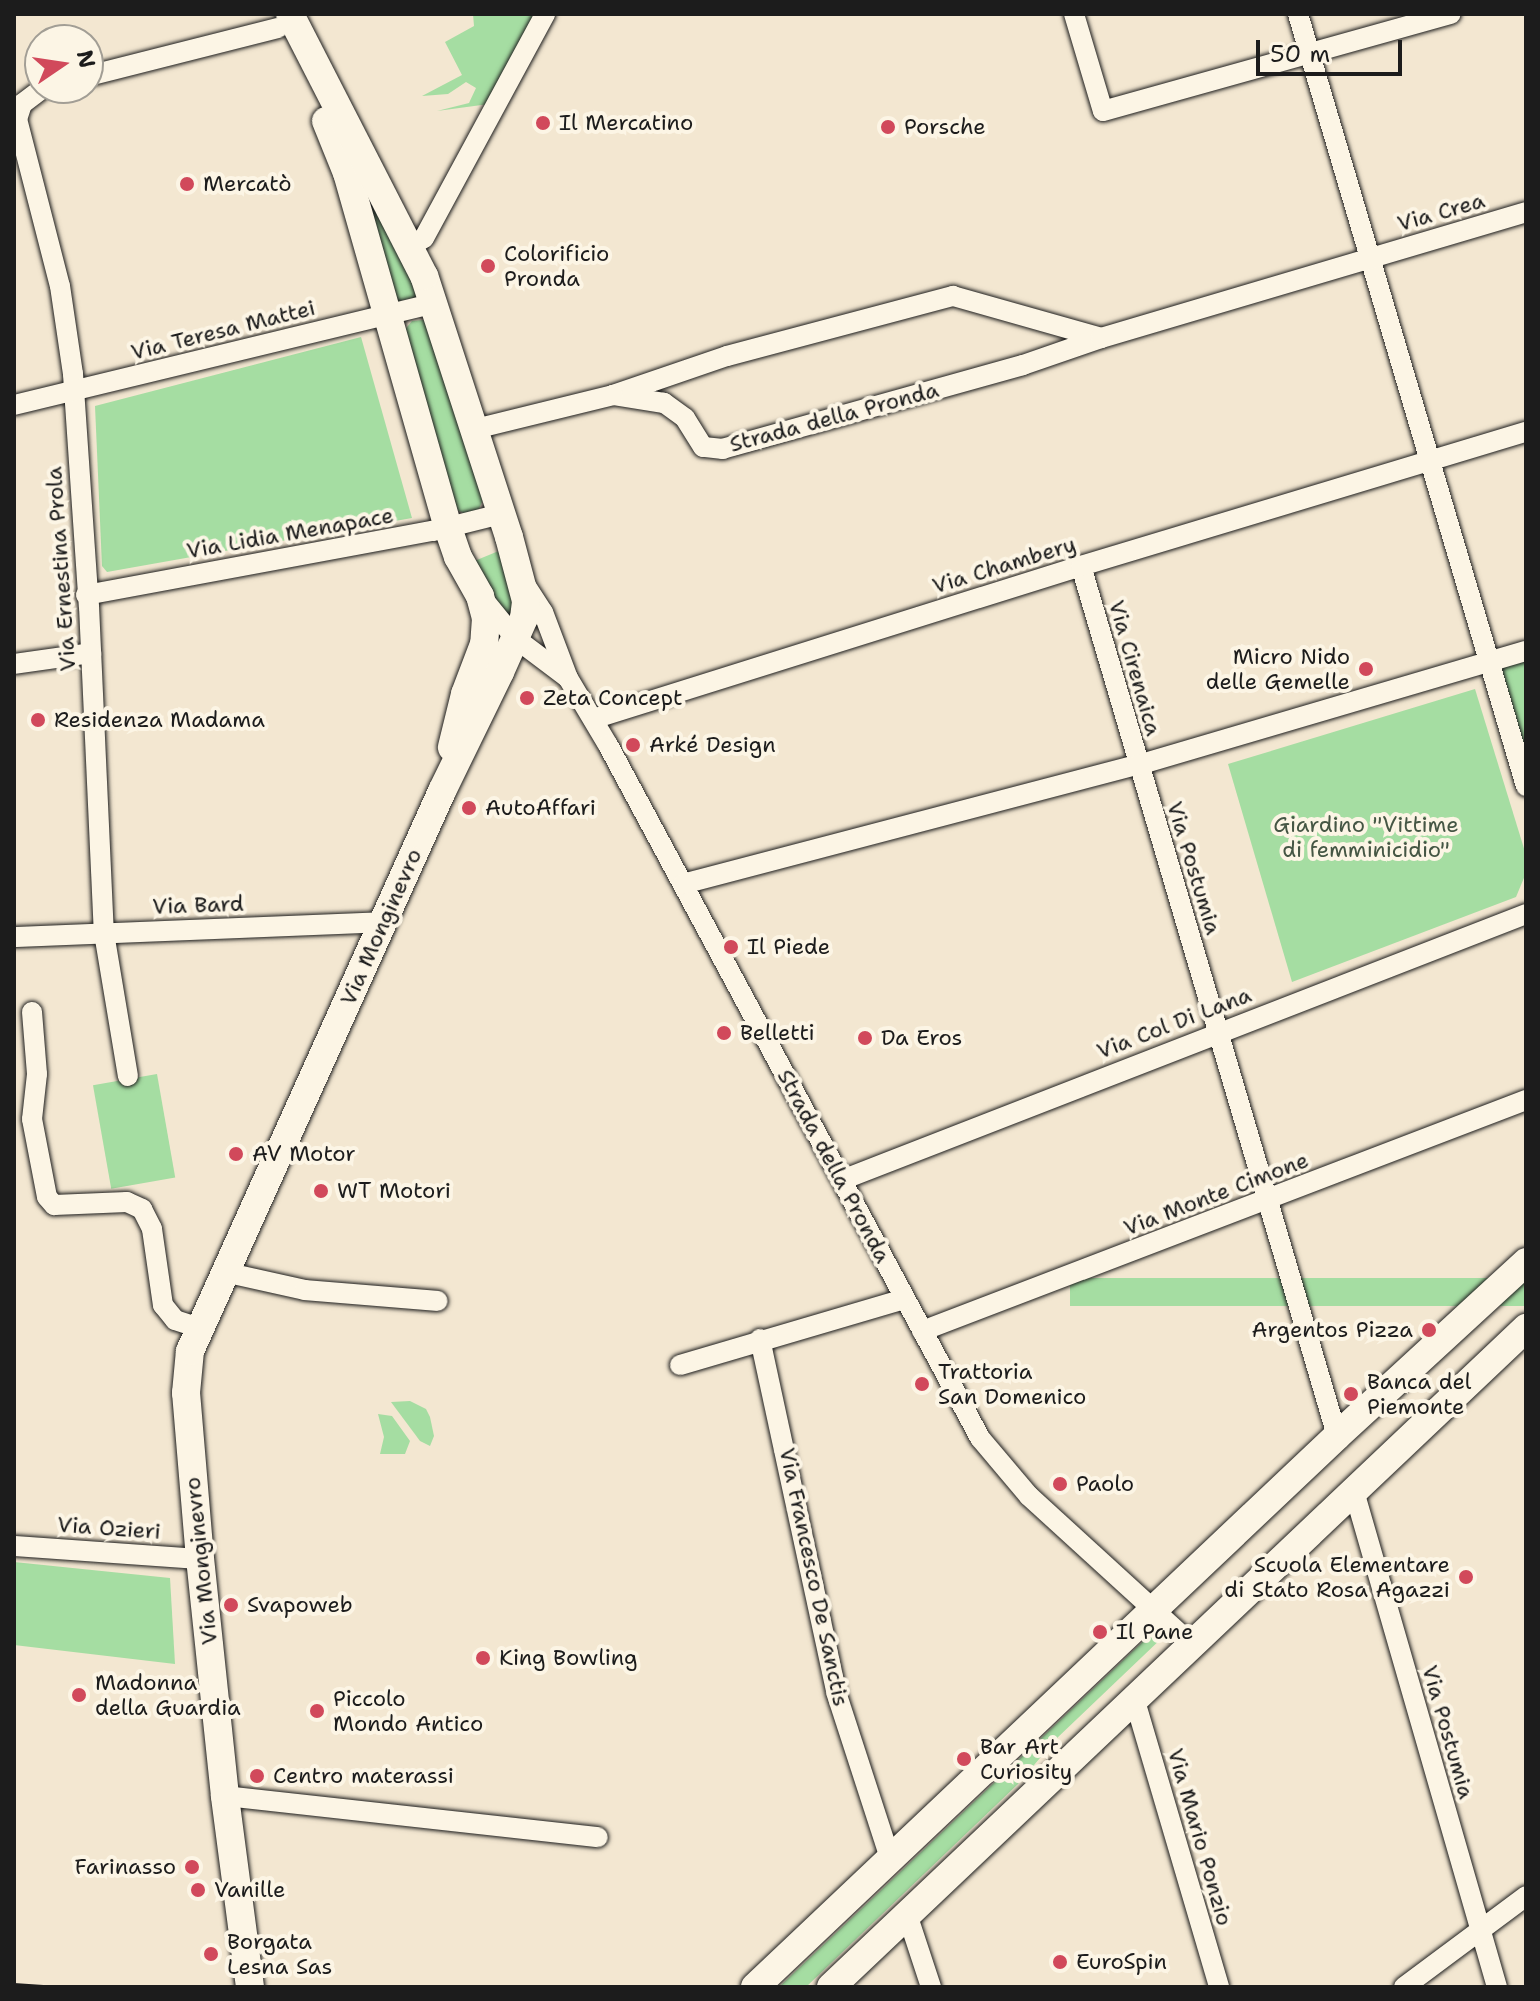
<!DOCTYPE html>
<html>
<head>
<meta charset="utf-8">
<style>
  body { margin:0 }
  #map { position:relative; width:1540px; height:2001px; overflow:hidden; background:#f3e7d1; font-family:"Shantell Sans",sans-serif }
  div>[style] { position:absolute }
  .green>* { inset:0; background:#a5dda2; transform-origin:0 0 }
  .roads { filter:drop-shadow(0 0 2px #1c1c1c) drop-shadow(0 0 2px #1c1c1c) }
  .street>* { height:20px; margin:-10px; padding:0 10px; transform-origin:10px; border-radius:10px; background:#fcf5e5 }
  .secondary>* { height:28px; margin:-14px; padding:0 14px; transform-origin:14px; border-radius:14px; background:#fcf5e5 }
  .tram>* { height:2px; margin:-1px; padding:0 1px; transform-origin:1px; border-radius:1px; background:#1c1c1c }
  .dots>* { width:22px; height:22px; translate:-50% -50%; box-sizing:border-box; border:4px solid #fcf5e5; border-radius:50% }
  span { translate:-50% -50%; white-space:nowrap; text-align:center; line-height:1.15; -webkit-text-stroke:8px #fcf5e5; paint-order:stroke }
  .poi-label { font-size:22px; color:#1c1c1c }
  .left { translate:0 -50%; text-align:left }
  .right { translate:-100% -50%; text-align:right }
  .street-label { font-size:22px; color:#1c1c1c }
  .park-label { font-size:22px; color:#455644 }
  .frame { position:absolute; inset:0; border:16px solid #1c1c1c; pointer-events:none }
  .north { position:absolute; left:24px; top:24px; width:80px; height:80px; box-sizing:border-box; background:#fcf5e5; border:2px solid #a29e95; border-radius:50%; rotate:77deg; font-size:22px; font-weight:700; line-height:32px; text-align:center; color:#1c1c1c }
  .north::after { content:''; display:block; margin:auto; width:28px; height:36px; background:#d1495b; clip-path:polygon(50% 0,100% 100%,50% 72%,0 100%) }
  .scale { position:absolute; left:1256px; top:40px; width:146px; height:36px; box-sizing:border-box; border:4px solid #1c1c1c; border-top:0; padding-left:10px; font-size:24px; line-height:28px; white-space:nowrap; color:#1c1c1c; -webkit-text-stroke:6px #fcf5e5; paint-order:stroke }
</style>
</head>
<body>
<div id="map">
  <div class="green">
    <i style="clip-path:polygon(473px 14px,536px 14px,489px 104px,437px 111px,469px 103px,476px 88px,466px 82px,448px 94px,422px 96px,462px 75px,445px 42px,474px 26px)"></i>
    <i style="clip-path:polygon(358px 173px,406px 252px,417px 297px,395px 302px)"></i>
    <i style="clip-path:polygon(423px 320px,431px 325px,486px 493px,478px 511px,466px 514px,457px 510px,402px 333px,412px 321px)"></i>
    <i style="clip-path:polygon(361px 337px,412px 518px,107px 572px,102px 566px,95px 406px)"></i>
    <i style="clip-path:polygon(501px 550px,518px 602px,511px 624px,472px 562px)"></i>
    <i style="clip-path:polygon(1526px 651px,1526px 786px,1489px 662px)"></i>
    <i style="clip-path:polygon(1475px 689px,1526px 855px,1526px 873px,1516px 897px,1292px 982px,1228px 764px)"></i>
    <i style="left:157px;top:1074px;width:105px;height:65px;rotate:80deg"></i>
    <i style="left:1526px;top:1278px;width:28px;height:456px;rotate:90deg"></i>
    <i style="clip-path:polygon(410px 1401px,426px 1409px,430px 1417px,434px 1436px,430px 1446px,420px 1441px,391px 1402px)"></i>
    <i style="clip-path:polygon(378px 1414px,392px 1416px,410px 1441px,405px 1454px,380px 1454px,384px 1437px)"></i>
    <i style="clip-path:polygon(14px 1562px,170px 1578px,175px 1664px,14px 1645px)"></i>
    <i style="clip-path:polygon(1157px 1628px,1164px 1636px,1056px 1739px,1018px 1784px,806px 1987px,779px 1987px)"></i>
  </div>
  <div class="roads">
    <div class="street">
      <i style="left:1074px;top:14px;width:101px;rotate:73.4deg"></i>
      <i style="left:1103px;top:111px;width:361px;rotate:-15.6deg"></i>
      <i style="left:1298px;top:14px;width:805px;rotate:73.55deg"></i>
      <i style="left:88px;top:76px;width:196px;rotate:-14.2deg"></i>
      <i style="left:43px;top:88px;width:26px;rotate:143deg"></i>
      <i style="left:22px;top:104px;width:16px;rotate:108deg"></i>
      <i style="left:17px;top:119px;width:172px;rotate:75.6deg"></i>
      <i style="left:60px;top:286px;width:89px;rotate:81.6deg"></i>
      <i style="left:73px;top:374px;width:233px;rotate:86.1deg"></i>
      <i style="left:89px;top:606px;width:327px;rotate:87.4deg"></i>
      <i style="left:104px;top:933px;width:145px;rotate:80.5deg"></i>
      <i style="left:411px;top:246px;width:15px;rotate:-32deg"></i>
      <i style="left:424px;top:238px;width:255px;rotate:-61.6deg"></i>
      <i style="left:953px;top:296px;width:154px;rotate:15.8deg"></i>
      <i style="left:1101px;top:338px;width:83px;rotate:160.9deg"></i>
      <i style="left:1023px;top:365px;width:312px;rotate:164.4deg"></i>
      <i style="left:723px;top:449px;width:20px;rotate:-174deg"></i>
      <i style="left:703px;top:447px;width:34px;rotate:-122deg"></i>
      <i style="left:685px;top:418px;width:26px;rotate:-144deg"></i>
      <i style="left:664px;top:403px;width:52px;rotate:-171.1deg"></i>
      <i style="left:613px;top:395px;width:120px;rotate:-18.9deg"></i>
      <i style="left:727px;top:356px;width:234px;rotate:-14.9deg"></i>
      <i style="left:1101px;top:338px;width:443px;rotate:-16.5deg"></i>
      <i style="left:14px;top:405px;width:433px;rotate:-13.6deg"></i>
      <i style="left:475px;top:429px;width:142px;rotate:-13.8deg"></i>
      <i style="left:1081px;top:566px;width:907px;rotate:73.6deg"></i>
      <i style="left:524px;top:583px;width:35px;rotate:57deg"></i>
      <i style="left:543px;top:612px;width:71px;rotate:69.3deg"></i>
      <i style="left:568px;top:678px;width:78px;rotate:59.2deg"></i>
      <i style="left:608px;top:745px;width:787px;rotate:61.77deg"></i>
      <i style="left:980px;top:1438px;width:76px;rotate:49.8deg"></i>
      <i style="left:1029px;top:1496px;width:222px;rotate:42.4deg"></i>
      <i style="left:86px;top:595px;width:353px;rotate:-10.5deg"></i>
      <i style="left:433px;top:531px;width:70px;rotate:-14deg"></i>
      <i style="left:484px;top:600px;width:49px;rotate:50.8deg"></i>
      <i style="left:515px;top:638px;width:66px;rotate:37deg"></i>
      <i style="left:14px;top:664px;width:78px;rotate:-8.1deg"></i>
      <i style="left:593px;top:719px;width:511px;rotate:-17.41deg"></i>
      <i style="left:1081px;top:566px;width:465px;rotate:-16.8deg"></i>
      <i style="left:683px;top:884px;width:470px;rotate:-14.7deg"></i>
      <i style="left:1138px;top:765px;width:404px;rotate:-16.4deg"></i>
      <i style="left:14px;top:937px;width:370px;rotate:-2.3deg"></i>
      <i style="left:32px;top:1012px;width:62px;rotate:85.4deg"></i>
      <i style="left:37px;top:1074px;width:45px;rotate:96.3deg"></i>
      <i style="left:32px;top:1119px;width:79px;rotate:79.1deg"></i>
      <i style="left:47px;top:1197px;width:11px;rotate:49deg"></i>
      <i style="left:54px;top:1205px;width:73px;rotate:-2.4deg"></i>
      <i style="left:127px;top:1202px;width:17px;rotate:25deg"></i>
      <i style="left:142px;top:1209px;width:22px;rotate:63deg"></i>
      <i style="left:152px;top:1229px;width:77px;rotate:81.8deg"></i>
      <i style="left:163px;top:1305px;width:19px;rotate:51deg"></i>
      <i style="left:175px;top:1320px;width:25px;rotate:18deg"></i>
      <i style="left:842px;top:1180px;width:734px;rotate:-21.25deg"></i>
      <i style="left:224px;top:1272px;width:83px;rotate:12.5deg"></i>
      <i style="left:305px;top:1290px;width:133px;rotate:4.7deg"></i>
      <i style="left:922px;top:1331px;width:647px;rotate:-20.93deg"></i>
      <i style="left:760px;top:1339px;width:361px;rotate:77.8deg"></i>
      <i style="left:836px;top:1692px;width:175px;rotate:72deg"></i>
      <i style="left:680px;top:1365px;width:234px;rotate:-16.4deg"></i>
      <i style="left:1354px;top:1491px;width:516px;rotate:73.92deg"></i>
      <i style="left:14px;top:1546px;width:186px;rotate:4deg"></i>
      <i style="left:1135px;top:1701px;width:298px;rotate:73.6deg"></i>
      <i style="left:225px;top:1796px;width:375px;rotate:6.3deg"></i>
      <i style="left:907px;top:1914px;width:77px;rotate:71.8deg"></i>
      <i style="left:1404px;top:1987px;width:152px;rotate:-36.7deg"></i>
    </div>
    <div class="secondary">
      <i style="left:326px;top:121px;width:56px;rotate:68deg"></i>
      <i style="left:347px;top:173px;width:369px;rotate:74.1deg"></i>
      <i style="left:448px;top:528px;width:31px;rotate:71deg"></i>
      <i style="left:458px;top:557px;width:45px;rotate:60.6deg"></i>
      <i style="left:480px;top:596px;width:23px;rotate:75deg"></i>
      <i style="left:486px;top:618px;width:26px;rotate:94deg"></i>
      <i style="left:484px;top:644px;width:53px;rotate:110.8deg"></i>
      <i style="left:465px;top:694px;width:55px;rotate:103.8deg"></i>
      <i style="left:250px;top:1987px;width:193px;rotate:-97.5deg"></i>
      <i style="left:225px;top:1796px;width:238px;rotate:-96deg"></i>
      <i style="left:200px;top:1559px;width:167px;rotate:-94.8deg"></i>
      <i style="left:186px;top:1393px;width:42px;rotate:-84.6deg"></i>
      <i style="left:190px;top:1351px;width:614px;rotate:-65.77deg"></i>
      <i style="left:442px;top:791px;width:132px;rotate:-64deg"></i>
      <i style="left:500px;top:672px;width:59px;rotate:-66deg"></i>
      <i style="left:524px;top:618px;width:17px;rotate:-83deg"></i>
      <i style="left:526px;top:601px;width:66px;rotate:-104.9deg"></i>
      <i style="left:509px;top:537px;width:274px;rotate:-108deg"></i>
      <i style="left:424px;top:276px;width:294px;rotate:-117.1deg"></i>
      <i style="left:755px;top:1987px;width:801px;rotate:-43.43deg"></i>
      <i style="left:1337px;top:1436px;width:257px;rotate:-42.6deg"></i>
      <i style="left:831px;top:1987px;width:958px;rotate:-43.48deg"></i>
    </div>
  </div>
  <div class="tram">
    <i style="left:14px;top:1984px;width:44px;rotate:3.9deg"></i>
  </div>
  <div class="dots">
    <i style="left:543px;top:123px;background:#d1495b"></i>
    <i style="left:888px;top:127px;background:#d1495b"></i>
    <i style="left:187px;top:184px;background:#d1495b"></i>
    <i style="left:488px;top:266px;background:#d1495b"></i>
    <i style="left:1366px;top:669px;background:#d1495b"></i>
    <i style="left:527px;top:698px;background:#d1495b"></i>
    <i style="left:38px;top:720px;background:#d1495b"></i>
    <i style="left:633px;top:745px;background:#d1495b"></i>
    <i style="left:469px;top:808px;background:#d1495b"></i>
    <i style="left:731px;top:947px;background:#d1495b"></i>
    <i style="left:724px;top:1033px;background:#d1495b"></i>
    <i style="left:865px;top:1038px;background:#d1495b"></i>
    <i style="left:236px;top:1154px;background:#d1495b"></i>
    <i style="left:321px;top:1191px;background:#d1495b"></i>
    <i style="left:1429px;top:1330px;background:#d1495b"></i>
    <i style="left:922px;top:1384px;background:#d1495b"></i>
    <i style="left:1351px;top:1394px;background:#d1495b"></i>
    <i style="left:1060px;top:1484px;background:#d1495b"></i>
    <i style="left:1466px;top:1577px;background:#d1495b"></i>
    <i style="left:231px;top:1605px;background:#d1495b"></i>
    <i style="left:1100px;top:1632px;background:#d1495b"></i>
    <i style="left:483px;top:1658px;background:#d1495b"></i>
    <i style="left:79px;top:1695px;background:#d1495b"></i>
    <i style="left:317px;top:1711px;background:#d1495b"></i>
    <i style="left:964px;top:1759px;background:#d1495b"></i>
    <i style="left:257px;top:1776px;background:#d1495b"></i>
    <i style="left:192px;top:1867px;background:#d1495b"></i>
    <i style="left:198px;top:1890px;background:#d1495b"></i>
    <i style="left:211px;top:1954px;background:#d1495b"></i>
    <i style="left:1060px;top:1962px;background:#d1495b"></i>
  </div>
  <div class="poi-label">
    <span class="left" style="left:559px;top:123px">Il Mercatino</span>
    <span class="left" style="left:904px;top:127px">Porsche</span>
    <span class="left" style="left:203px;top:184px">Mercatò</span>
    <span class="left" style="left:504px;top:266px">Colorificio<br>Pronda</span>
    <span class="right" style="left:1350px;top:669px">Micro Nido<br>delle Gemelle</span>
    <span class="left" style="left:543px;top:698px">Zeta Concept</span>
    <span class="left" style="left:54px;top:720px">Residenza Madama</span>
    <span class="left" style="left:649px;top:745px">Arké Design</span>
    <span class="left" style="left:485px;top:808px">AutoAffari</span>
    <span class="left" style="left:747px;top:947px">Il Piede</span>
    <span class="left" style="left:740px;top:1033px">Belletti</span>
    <span class="left" style="left:881px;top:1038px">Da Eros</span>
    <span class="left" style="left:252px;top:1154px">AV Motor</span>
    <span class="left" style="left:337px;top:1191px">WT Motori</span>
    <span class="right" style="left:1413px;top:1330px">Argentos Pizza</span>
    <span class="left" style="left:938px;top:1384px">Trattoria<br>San Domenico</span>
    <span class="left" style="left:1367px;top:1394px">Banca del<br>Piemonte</span>
    <span class="left" style="left:1076px;top:1484px">Paolo</span>
    <span class="right" style="left:1450px;top:1577px">Scuola Elementare<br>di Stato Rosa Agazzi</span>
    <span class="left" style="left:247px;top:1605px">Svapoweb</span>
    <span class="left" style="left:1116px;top:1632px">Il Pane</span>
    <span class="left" style="left:499px;top:1658px">King Bowling</span>
    <span class="left" style="left:95px;top:1695px">Madonna<br>della Guardia</span>
    <span class="left" style="left:333px;top:1711px">Piccolo<br>Mondo Antico</span>
    <span class="left" style="left:980px;top:1759px">Bar Art<br>Curiosity</span>
    <span class="left" style="left:273px;top:1776px">Centro materassi</span>
    <span class="right" style="left:176px;top:1867px">Farinasso</span>
    <span class="left" style="left:214px;top:1890px">Vanille</span>
    <span class="left" style="left:227px;top:1954px">Borgata<br>Lesna Sas</span>
    <span class="left" style="left:1076px;top:1962px">EuroSpin</span>
  </div>
  <div class="street-label">
    <span style="left:1441px;top:212px;rotate:-16deg">Via Crea</span>
    <span style="left:223px;top:330px;rotate:-14deg">Via Teresa Mattei</span>
    <span style="left:834px;top:417px;rotate:-15deg">Strada della Pronda</span>
    <span style="left:290px;top:533px;rotate:-10deg">Via Lidia Menapace</span>
    <span style="left:1004px;top:565px;rotate:-17deg">Via Chambery</span>
    <span style="left:61px;top:569px;rotate:-94deg">Via Ernestina Prola</span>
    <span style="left:1135px;top:668px;rotate:74deg">Via Cirenaica</span>
    <span style="left:1194px;top:868px;rotate:73deg">Via Postumia</span>
    <span style="left:198px;top:905px;rotate:-2deg">Via Bard</span>
    <span style="left:381px;top:927px;rotate:-66deg">Via Monginevro</span>
    <span style="left:1174px;top:1023px;rotate:-21deg">Via Col Di Lana</span>
    <span style="left:834px;top:1166px;rotate:62deg">Strada della Pronda</span>
    <span style="left:1216px;top:1194px;rotate:-21deg">Via Monte Cimone</span>
    <span style="left:109px;top:1528px;rotate:4deg">Via Ozieri</span>
    <span style="left:201px;top:1561px;rotate:-96deg">Via Monginevro</span>
    <span style="left:814px;top:1577px;rotate:78deg">Via Francesco De Sanctis</span>
    <span style="left:1448px;top:1732px;rotate:74deg">Via Postumia</span>
    <span style="left:1200px;top:1837px;rotate:74deg">Via Mario Ponzio</span>
  </div>
  <div class="park-label">
    <span style="left:1366px;top:837px">Giardino "Vittime<br>di femminicidio"</span>
  </div>
  <div class="frame"></div>
  <div class="north">N</div>
  <div class="scale">50 m</div>
</div>
</body>
</html>
